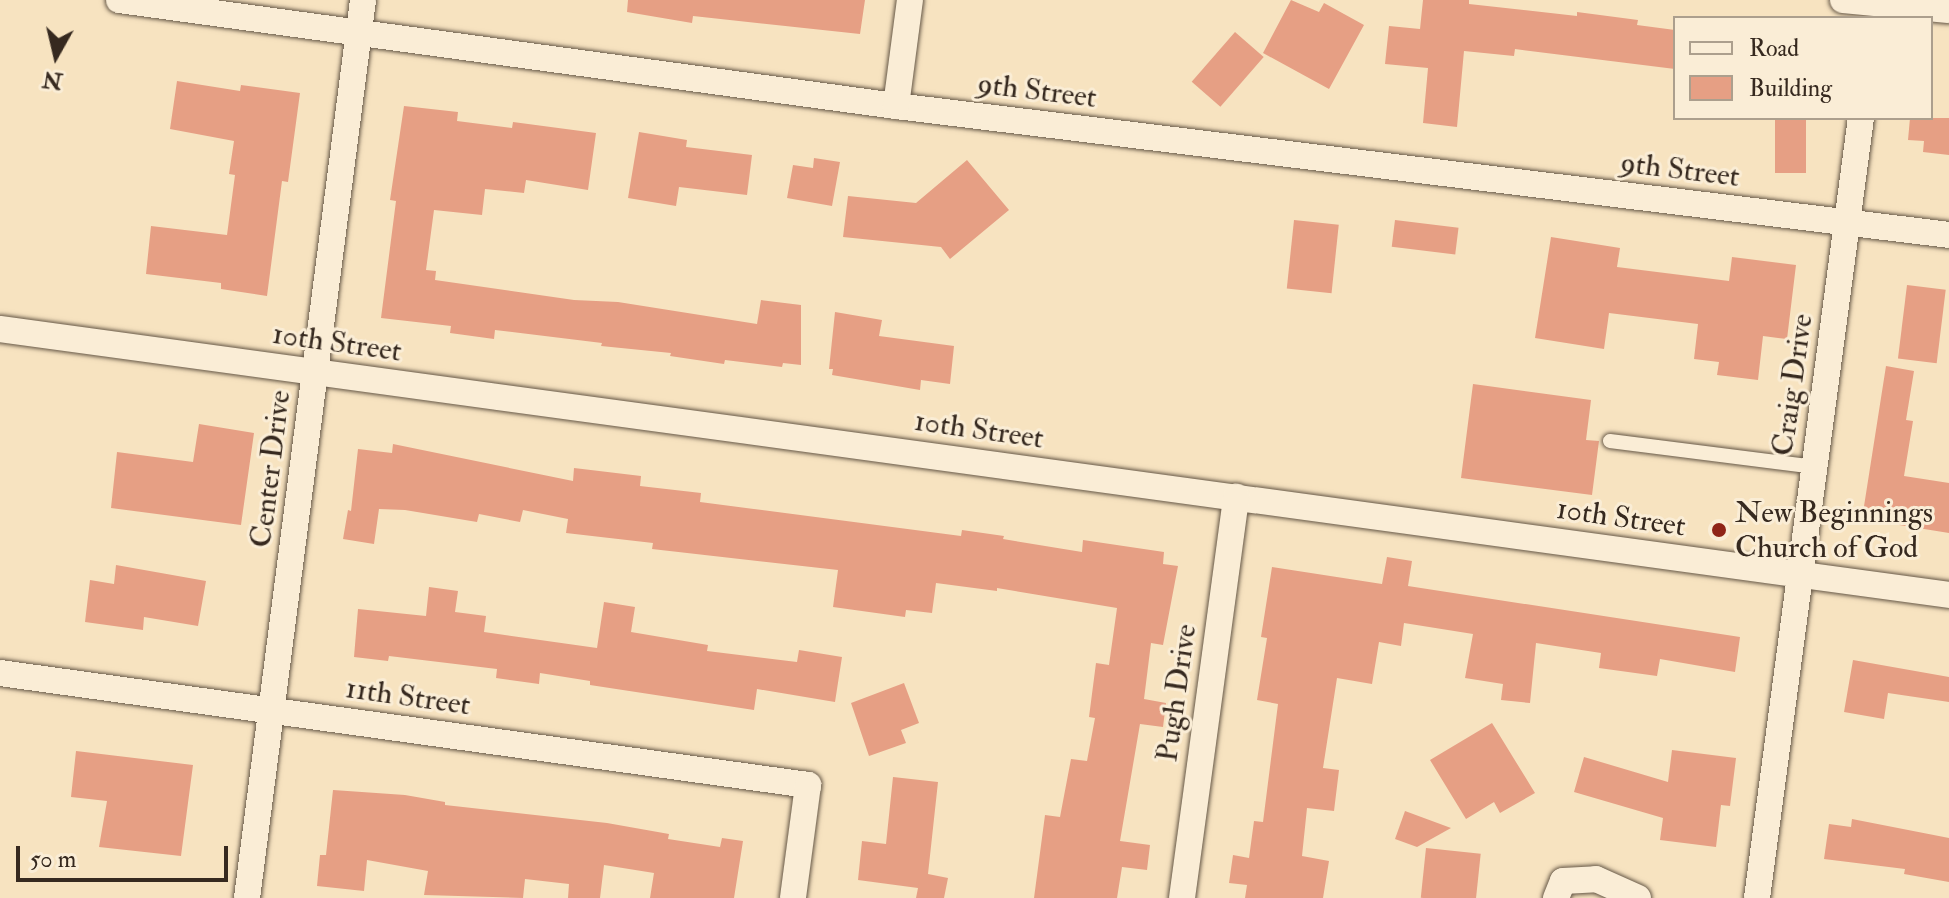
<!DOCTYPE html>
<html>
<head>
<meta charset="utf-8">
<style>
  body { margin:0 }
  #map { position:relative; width:1949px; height:898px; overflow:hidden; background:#f7e3c0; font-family:"IM FELL Double Pica",serif }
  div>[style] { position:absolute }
  .building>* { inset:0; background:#e69f84; transform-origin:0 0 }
  .roads { filter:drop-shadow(0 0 2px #665847) drop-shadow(0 0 2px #665847) }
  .service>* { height:14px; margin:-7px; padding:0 7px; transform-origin:7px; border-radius:7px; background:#faedd6 }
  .minor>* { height:26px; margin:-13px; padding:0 13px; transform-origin:13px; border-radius:13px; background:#faedd6 }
  .dots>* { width:22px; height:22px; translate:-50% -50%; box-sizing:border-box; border:4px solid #faedd6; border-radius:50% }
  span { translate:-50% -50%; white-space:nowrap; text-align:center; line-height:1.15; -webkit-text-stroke:6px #faedd6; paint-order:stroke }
  .street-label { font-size:30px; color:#36291f }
  .poi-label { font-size:30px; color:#36291f }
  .left { translate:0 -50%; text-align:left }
  .legend { position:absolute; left:1673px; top:16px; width:260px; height:104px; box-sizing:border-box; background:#faedd6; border:2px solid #ac9f8d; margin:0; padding:10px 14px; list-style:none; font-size:24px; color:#36291f }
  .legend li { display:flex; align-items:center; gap:16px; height:40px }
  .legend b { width:40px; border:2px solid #ac9f8d }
  .north { position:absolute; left:16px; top:16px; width:80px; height:80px; -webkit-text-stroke:6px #faedd6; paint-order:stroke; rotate:188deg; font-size:22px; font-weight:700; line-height:32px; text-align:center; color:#36291f }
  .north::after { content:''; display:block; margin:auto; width:28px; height:36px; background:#36291f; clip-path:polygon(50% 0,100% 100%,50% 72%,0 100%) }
  .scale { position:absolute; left:16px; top:846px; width:212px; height:36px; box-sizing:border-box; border:4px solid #36291f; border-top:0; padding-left:10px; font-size:24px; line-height:28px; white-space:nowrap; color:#36291f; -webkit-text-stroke:6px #faedd6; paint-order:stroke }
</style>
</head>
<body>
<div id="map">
  <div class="building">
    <i style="clip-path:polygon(628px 0,865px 0,860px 34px,693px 16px,692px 23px,627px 12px)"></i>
    <i style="clip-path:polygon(1291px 0,1319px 12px,1324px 3px,1364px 25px,1329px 89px,1263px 53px)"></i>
    <i style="clip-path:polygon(1423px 0,1469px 0,1469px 4px,1577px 16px,1577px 12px,1638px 20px,1637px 25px,1675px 30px,1675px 69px,1515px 49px,1514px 56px,1464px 51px,1457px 127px,1423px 123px,1428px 68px,1385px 64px,1389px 26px,1420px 29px)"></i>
    <i style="left:1235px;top:32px;width:38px;height:66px;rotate:41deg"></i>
    <i style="clip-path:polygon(177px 81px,240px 91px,241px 85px,300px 93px,288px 182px,282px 181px,267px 296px,221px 289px,221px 283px,146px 274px,151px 226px,227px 235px,235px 175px,229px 174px,234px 141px,170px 129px)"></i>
    <i style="clip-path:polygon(404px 106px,458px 112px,457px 121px,512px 128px,513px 122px,596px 133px,588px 190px,526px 180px,524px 193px,485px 189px,482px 215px,434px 210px,426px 270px,436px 271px,435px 280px,574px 300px,618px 302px,757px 324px,761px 300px,801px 305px,801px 365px,783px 363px,782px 367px,725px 360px,724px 364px,670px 356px,671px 353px,601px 346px,602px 343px,495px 330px,494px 339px,450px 333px,451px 326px,381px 318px,396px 201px,390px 200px)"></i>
    <i style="left:1775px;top:118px;width:31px;height:55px"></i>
    <i style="clip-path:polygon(1910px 118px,1949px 118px,1949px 155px,1923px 152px,1924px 141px,1908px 140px)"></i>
    <i style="clip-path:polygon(639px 132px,687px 140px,686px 147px,752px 155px,747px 195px,679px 187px,676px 206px,628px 198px)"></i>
    <i style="clip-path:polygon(814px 158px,840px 162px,832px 206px,787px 198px,793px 165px,813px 168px)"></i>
    <i style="clip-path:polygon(967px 160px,1009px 210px,950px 259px,941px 247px,843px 237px,848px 196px,916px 203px)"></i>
    <i style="left:1294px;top:220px;width:45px;height:69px;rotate:6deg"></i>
    <i style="left:1395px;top:220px;width:64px;height:27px;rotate:7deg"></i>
    <i style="clip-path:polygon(1551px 237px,1620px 248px,1617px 267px,1729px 281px,1732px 257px,1796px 265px,1787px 339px,1763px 336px,1758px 380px,1717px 375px,1719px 362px,1694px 359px,1698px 324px,1609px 313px,1604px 349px,1535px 338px)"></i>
    <i style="left:1907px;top:285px;width:39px;height:74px;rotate:7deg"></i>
    <i style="clip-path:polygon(835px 312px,882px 320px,879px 336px,954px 346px,950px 384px,921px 380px,920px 390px,832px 375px,833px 369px,829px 369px)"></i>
    <i style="clip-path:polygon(1886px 366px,1914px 371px,1906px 420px,1913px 421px,1904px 476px,1949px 483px,1949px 533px,1862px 519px)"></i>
    <i style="clip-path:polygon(1473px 384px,1591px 400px,1586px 440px,1599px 441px,1592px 495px,1461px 478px)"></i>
    <i style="clip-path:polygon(199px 424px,254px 433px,241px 525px,111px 508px,117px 452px,193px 462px)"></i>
    <i style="clip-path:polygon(393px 444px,573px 481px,574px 468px,641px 476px,640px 486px,701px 493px,700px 502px,961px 536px,962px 530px,1004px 536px,1003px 539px,1082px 552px,1083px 540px,1164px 552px,1163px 564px,1178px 566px,1163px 645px,1151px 643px,1144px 699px,1166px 703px,1163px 727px,1140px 724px,1120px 841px,1150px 845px,1147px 870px,1122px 867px,1117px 898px,1034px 898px,1045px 815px,1060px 817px,1071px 759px,1087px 761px,1095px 718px,1089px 717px,1096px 663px,1109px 665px,1117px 608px,997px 588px,997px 591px,936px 583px,932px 613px,906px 610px,905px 617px,833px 607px,838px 570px,652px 549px,653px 543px,566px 533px,568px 519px,523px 510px,520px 522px,479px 514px,477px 522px,405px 510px,379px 509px,374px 544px,343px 539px,348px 510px,351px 511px,358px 449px,392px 453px)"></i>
    <i style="clip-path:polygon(1387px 557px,1412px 561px,1408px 586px,1740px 637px,1735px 672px,1660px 659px,1657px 676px,1599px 668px,1601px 653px,1536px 643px,1530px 703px,1501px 700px,1503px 684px,1465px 678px,1473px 634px,1404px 623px,1401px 646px,1379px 642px,1372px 684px,1337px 678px,1323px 768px,1339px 770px,1334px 811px,1307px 808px,1302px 856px,1329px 861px,1323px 898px,1245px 898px,1247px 885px,1229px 883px,1233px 855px,1249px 858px,1254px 821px,1263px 822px,1278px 704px,1257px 700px,1267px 638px,1261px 637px,1272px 567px,1382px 584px)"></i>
    <i style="clip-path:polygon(116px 565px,206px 581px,198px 626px,144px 617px,143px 630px,85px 622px,90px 580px,114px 584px)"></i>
    <i style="clip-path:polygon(429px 587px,458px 591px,455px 612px,486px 616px,484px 632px,597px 648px,604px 602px,635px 607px,631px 632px,708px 645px,707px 651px,797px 662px,799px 650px,842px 657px,835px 702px,757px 689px,754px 710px,590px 685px,590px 681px,540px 673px,539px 684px,496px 678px,497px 669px,389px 656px,388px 661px,354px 657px,358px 609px,426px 616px)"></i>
    <i style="clip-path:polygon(1853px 660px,1949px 677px,1949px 702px,1888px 693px,1884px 719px,1844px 712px)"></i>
    <i style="clip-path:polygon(904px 683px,919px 723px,901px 730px,906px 743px,869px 756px,851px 703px)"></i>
    <i style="clip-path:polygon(1492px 723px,1535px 793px,1500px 813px,1494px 802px,1466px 819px,1430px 760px)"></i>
    <i style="clip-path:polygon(1672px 750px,1736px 758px,1730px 806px,1721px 805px,1716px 847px,1660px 840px,1663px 818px,1574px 792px,1584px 757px,1668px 782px)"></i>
    <i style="clip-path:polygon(76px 751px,193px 765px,181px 856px,99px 847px,107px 801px,71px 797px)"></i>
    <i style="clip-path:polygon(893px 777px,938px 782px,928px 874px,948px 878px,944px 898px,916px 898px,918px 888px,858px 880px,862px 841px,886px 844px)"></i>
    <i style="clip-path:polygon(333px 790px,405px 795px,445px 802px,445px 805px,607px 823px,669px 834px,668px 839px,720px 847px,722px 838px,743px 841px,734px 898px,650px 898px,654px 873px,604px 865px,600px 898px,568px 898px,569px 884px,525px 879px,523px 898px,424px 895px,428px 871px,367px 860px,364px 891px,317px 886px,320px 855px,326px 855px)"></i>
    <i style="clip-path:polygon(1405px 811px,1451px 828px,1417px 847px,1395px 839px)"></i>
    <i style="clip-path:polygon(1852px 819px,1949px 838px,1949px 882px,1904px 874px,1905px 869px,1824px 859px,1829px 824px,1851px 827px)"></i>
    <i style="left:1426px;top:848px;width:55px;height:50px;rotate:6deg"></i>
  </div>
  <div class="roads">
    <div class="service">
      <i style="left:1610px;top:441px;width:207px;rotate:7.2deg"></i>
    </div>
    <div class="minor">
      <i style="left:119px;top:0;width:784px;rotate:7.77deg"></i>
      <i style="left:896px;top:106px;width:1061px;rotate:6.98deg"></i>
      <i style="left:1843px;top:0;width:106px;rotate:5.4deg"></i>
      <i style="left:896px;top:106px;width:107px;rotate:-82.5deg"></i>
      <i style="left:0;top:329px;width:1967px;rotate:7.77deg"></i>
      <i style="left:0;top:673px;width:816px;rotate:7.89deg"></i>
      <i style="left:808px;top:785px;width:114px;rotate:97.6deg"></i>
      <i style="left:247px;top:898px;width:905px;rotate:-82.64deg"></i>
      <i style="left:1182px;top:898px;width:405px;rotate:-82.3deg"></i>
      <i style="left:1556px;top:898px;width:18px;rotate:-68deg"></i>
      <i style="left:1563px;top:881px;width:33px;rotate:-3deg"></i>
      <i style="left:1596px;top:879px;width:46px;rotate:24.3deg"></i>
      <i style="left:1757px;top:898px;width:787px;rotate:-82.41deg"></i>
    </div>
  </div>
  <div class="dots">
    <i style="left:1719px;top:530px;background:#8f2418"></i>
  </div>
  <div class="street-label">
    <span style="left:1037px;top:91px;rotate:7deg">9th Street</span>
    <span style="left:1680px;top:170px;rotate:7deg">9th Street</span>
    <span style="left:337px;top:343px;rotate:8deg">10th Street</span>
    <span style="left:1793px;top:385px;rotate:-82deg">Craig Drive</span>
    <span style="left:979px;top:430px;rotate:8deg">10th Street</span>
    <span style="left:271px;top:469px;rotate:-83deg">Center Drive</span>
    <span style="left:1621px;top:518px;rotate:8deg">10th Street</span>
    <span style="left:1177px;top:693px;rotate:-82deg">Pugh Drive</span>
    <span style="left:408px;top:697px;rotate:8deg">11th Street</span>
  </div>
  <div class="poi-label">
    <span class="left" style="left:1735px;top:530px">New Beginnings<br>Church of God</span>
  </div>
  <ul class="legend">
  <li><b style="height:10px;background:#faedd6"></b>Road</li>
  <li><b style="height:22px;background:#e69f84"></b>Building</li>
  </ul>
  <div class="north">N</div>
  <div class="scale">50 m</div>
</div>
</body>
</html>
